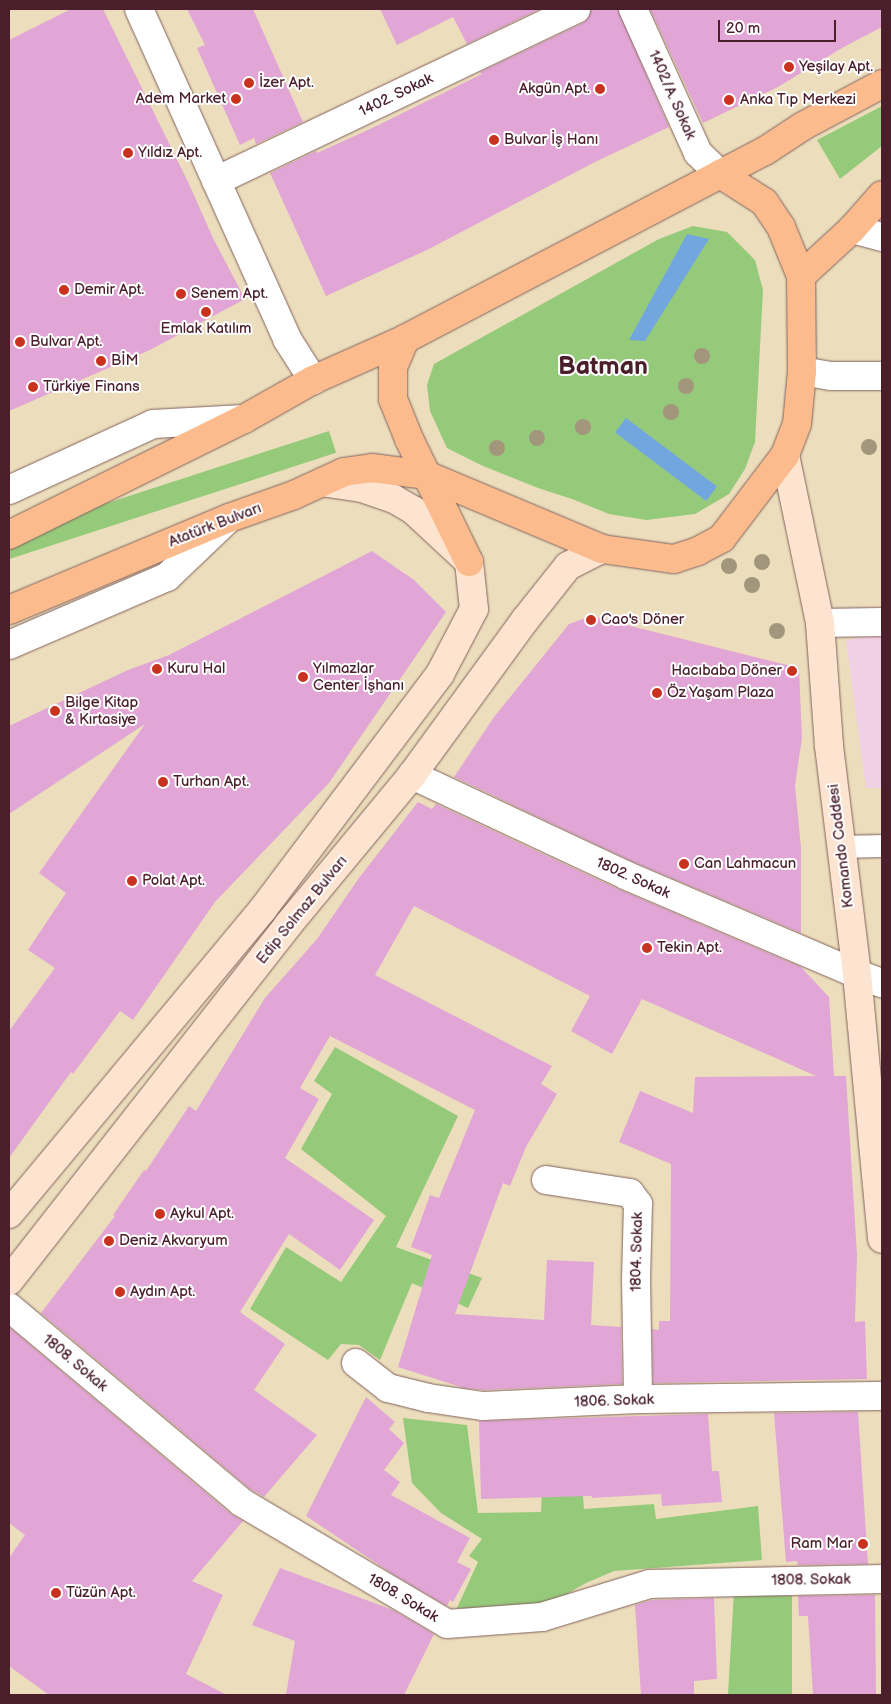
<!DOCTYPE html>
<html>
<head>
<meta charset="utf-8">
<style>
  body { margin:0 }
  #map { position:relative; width:891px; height:1704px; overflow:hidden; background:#ecdebc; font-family:"Balsamiq Sans",sans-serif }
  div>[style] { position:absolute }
  .built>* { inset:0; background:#f0d0e4 }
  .green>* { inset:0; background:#96ca7b; transform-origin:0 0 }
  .water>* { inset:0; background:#72a6df; transform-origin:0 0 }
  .building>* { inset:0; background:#e1a6d5 }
  .roads { filter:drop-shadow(0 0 1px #83625e) drop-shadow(0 0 1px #83625e) }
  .service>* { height:22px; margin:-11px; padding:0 11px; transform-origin:11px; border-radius:11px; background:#fff }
  .pedestrian>* { height:28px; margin:-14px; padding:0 14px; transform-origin:14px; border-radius:14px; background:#fff }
  .minor>* { height:28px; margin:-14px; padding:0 14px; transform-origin:14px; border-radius:14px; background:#fff }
  .tertiary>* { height:28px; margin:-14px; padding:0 14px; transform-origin:14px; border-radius:14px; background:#fff }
  .secondary>* { height:28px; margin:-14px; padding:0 14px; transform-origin:14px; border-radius:14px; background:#fde4d1 }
  .primary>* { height:28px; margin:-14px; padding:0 14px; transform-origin:14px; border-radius:14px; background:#fbbb8c }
  .trees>* { width:16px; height:16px; margin:-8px; border-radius:50%; background:#a2967c }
  .dots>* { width:14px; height:14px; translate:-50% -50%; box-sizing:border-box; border:2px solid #fff; border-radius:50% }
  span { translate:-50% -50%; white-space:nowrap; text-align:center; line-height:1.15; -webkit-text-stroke:4px #fff; paint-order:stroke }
  .poi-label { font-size:15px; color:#4a1f2b }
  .left { translate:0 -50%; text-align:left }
  .right { translate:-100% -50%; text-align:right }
  .street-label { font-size:15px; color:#4a1f2b }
  .town-label { font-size:25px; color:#4a1f2b; font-weight:700 }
  .frame { position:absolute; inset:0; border:10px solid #4a1f2b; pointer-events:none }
  .scale { position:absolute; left:718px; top:20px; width:118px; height:22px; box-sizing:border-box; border:2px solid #4a1f2b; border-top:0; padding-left:6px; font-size:15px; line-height:18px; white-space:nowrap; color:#4a1f2b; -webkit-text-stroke:4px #fff; paint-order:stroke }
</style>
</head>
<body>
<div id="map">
  <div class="built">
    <i style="clip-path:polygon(882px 634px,882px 788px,866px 788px,846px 640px)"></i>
  </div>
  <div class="green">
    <i style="clip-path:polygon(882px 106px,882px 146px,840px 179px,817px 140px)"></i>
    <i style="clip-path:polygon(693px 226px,727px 232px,755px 260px,763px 290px,755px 442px,745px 469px,729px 494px,695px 514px,646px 520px,609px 514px,572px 499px,538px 488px,483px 466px,447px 448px,430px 411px,427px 385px,434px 364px,659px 239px)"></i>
    <i style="left:329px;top:431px;width:23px;height:349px;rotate:72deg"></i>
    <i style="clip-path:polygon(335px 1047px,458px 1116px,396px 1247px,482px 1278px,468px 1308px,412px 1283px,380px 1360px,359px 1345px,341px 1344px,328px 1360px,250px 1309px,286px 1247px,341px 1282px,386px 1216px,301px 1149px,332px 1094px,314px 1081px)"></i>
    <i style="clip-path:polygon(403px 1418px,467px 1425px,478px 1513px,541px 1512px,545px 1424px,577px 1421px,584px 1509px,654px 1504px,656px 1519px,758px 1506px,762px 1560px,614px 1571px,586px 1583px,546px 1606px,492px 1612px,457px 1608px,478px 1562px,469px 1556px,482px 1539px,441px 1513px,412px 1483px)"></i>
    <i style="clip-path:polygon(734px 1591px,792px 1596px,792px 1695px,704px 1695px,728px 1694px)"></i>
  </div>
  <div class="water">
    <i style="clip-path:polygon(687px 234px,709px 239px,645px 341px,629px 340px)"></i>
    <i style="left:626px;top:418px;width:114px;height:18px;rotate:37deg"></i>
  </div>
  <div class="building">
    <i style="clip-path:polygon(71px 9px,103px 9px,189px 184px,213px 238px,245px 299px,150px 350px,9px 411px,9px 40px)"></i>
    <i style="clip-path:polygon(187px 9px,253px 9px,303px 122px,256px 144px,254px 138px,240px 145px,197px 48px,205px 45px)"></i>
    <i style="clip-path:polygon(380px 9px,540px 9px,467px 44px,453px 17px,397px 45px)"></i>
    <i style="clip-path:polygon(591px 9px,618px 9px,669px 127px,595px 162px,427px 250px,326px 296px,270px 173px,316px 151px,317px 153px,372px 128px,482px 74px,480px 72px,583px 23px,589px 17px)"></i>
    <i style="clip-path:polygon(650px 9px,882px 9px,882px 27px,842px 48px,778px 87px,703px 123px)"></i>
    <i style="clip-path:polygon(372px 551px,414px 580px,446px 612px,329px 783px,215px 902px,133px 1020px,120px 1011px,73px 1074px,71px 1072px,9px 1158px,9px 1031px,55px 968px,28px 950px,66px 893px,39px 873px,145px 724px,9px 814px,9px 726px,128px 670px,169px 655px)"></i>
    <i style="clip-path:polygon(591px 616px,799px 668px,802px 738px,795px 785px,801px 848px,801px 933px,631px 861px,454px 777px,494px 717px,569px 624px)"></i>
    <i style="clip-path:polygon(418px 802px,432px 809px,436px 804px,618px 889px,801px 967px,829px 997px,834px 1076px,846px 1076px,857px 1255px,855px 1322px,865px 1321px,867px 1379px,653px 1383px,652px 1329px,659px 1330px,659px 1321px,670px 1321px,671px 1164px,619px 1142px,640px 1091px,693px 1113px,695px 1077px,816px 1076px,642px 999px,612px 1054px,571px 1031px,590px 996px,414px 906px,375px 975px,552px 1066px,541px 1084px,557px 1094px,526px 1147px,510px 1186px,503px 1183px,455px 1314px,544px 1320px,547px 1260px,594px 1262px,591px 1325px,621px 1327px,622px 1384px,484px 1390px,464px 1388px,398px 1367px,432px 1255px,411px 1247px,430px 1195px,439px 1198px,475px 1110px,330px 1036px,300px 1088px,319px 1099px,285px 1158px,374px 1220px,340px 1270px,289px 1234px,240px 1312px,285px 1344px,254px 1390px,317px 1435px,264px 1497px,250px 1489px,41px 1313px,115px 1216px,113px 1215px,144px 1170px,146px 1171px,189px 1106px,196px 1111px,265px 998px,317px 939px,359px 878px)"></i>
    <i style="clip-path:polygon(9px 1327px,231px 1514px,243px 1521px,192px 1581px,223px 1595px,186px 1674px,227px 1695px,49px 1695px,9px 1666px,9px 1558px,25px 1535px,9px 1523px)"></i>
    <i style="clip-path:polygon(366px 1397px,395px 1422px,389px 1429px,404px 1443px,384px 1470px,400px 1482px,391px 1495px,470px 1538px,457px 1562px,471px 1569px,453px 1602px,450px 1600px,447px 1606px,394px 1575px,306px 1516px)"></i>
    <i style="clip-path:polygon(858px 1412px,868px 1564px,798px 1565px,797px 1561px,786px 1562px,774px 1413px)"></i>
    <i style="clip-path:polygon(708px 1414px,712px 1471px,719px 1471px,722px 1502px,662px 1506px,661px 1494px,592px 1498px,592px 1496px,481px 1499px,479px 1421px)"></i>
    <i style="clip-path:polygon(280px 1568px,393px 1610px,434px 1634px,404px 1695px,286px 1695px,295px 1641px,252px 1625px)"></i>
    <i style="clip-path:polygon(875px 1595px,876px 1695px,813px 1695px,808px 1616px,799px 1616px,798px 1596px)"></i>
    <i style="clip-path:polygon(714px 1598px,717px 1679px,694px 1681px,694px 1695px,641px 1695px,635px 1605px,652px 1600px)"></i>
  </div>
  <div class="roads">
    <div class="service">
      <i style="left:841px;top:847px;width:41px;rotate:-1.4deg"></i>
    </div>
    <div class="pedestrian">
      <i style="left:802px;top:371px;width:29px;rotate:10deg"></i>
      <i style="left:831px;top:376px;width:51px"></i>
      <i style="left:820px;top:623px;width:62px;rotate:-0.9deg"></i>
    </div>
    <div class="minor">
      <i style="left:633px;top:9px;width:158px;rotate:65.7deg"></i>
      <i style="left:698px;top:153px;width:30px;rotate:44deg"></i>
      <i style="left:216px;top:181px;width:399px;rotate:-25.5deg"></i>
      <i style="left:412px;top:775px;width:235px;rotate:25.1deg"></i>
      <i style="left:625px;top:875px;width:252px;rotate:23.1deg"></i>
      <i style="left:857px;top:974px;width:27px;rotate:20deg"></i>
      <i style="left:546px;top:1180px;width:85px;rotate:8.8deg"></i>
      <i style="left:630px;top:1193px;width:14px;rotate:54deg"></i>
      <i style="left:638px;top:1204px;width:75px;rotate:91.5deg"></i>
      <i style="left:636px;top:1279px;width:120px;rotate:89deg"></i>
      <i style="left:9px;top:1307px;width:303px;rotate:40deg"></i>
      <i style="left:241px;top:1502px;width:239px;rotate:30.6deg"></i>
      <i style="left:447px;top:1624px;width:95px;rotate:-4.2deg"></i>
      <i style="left:542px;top:1617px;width:113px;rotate:-17deg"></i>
      <i style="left:650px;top:1584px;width:232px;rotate:-1.2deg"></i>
      <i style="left:356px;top:1363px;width:41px;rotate:38deg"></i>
      <i style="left:388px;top:1388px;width:41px;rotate:14deg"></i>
      <i style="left:428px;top:1398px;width:56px;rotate:8.3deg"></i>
      <i style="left:483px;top:1406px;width:155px;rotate:-2.6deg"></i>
      <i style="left:638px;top:1399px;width:244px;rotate:-0.7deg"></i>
    </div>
    <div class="tertiary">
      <i style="left:139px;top:9px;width:362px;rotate:65.8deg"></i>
      <i style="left:287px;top:339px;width:49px;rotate:57.6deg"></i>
      <i style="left:852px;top:229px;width:31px;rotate:15deg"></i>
      <i style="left:9px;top:490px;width:158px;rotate:-24.6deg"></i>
      <i style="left:153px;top:424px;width:91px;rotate:-3.1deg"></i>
      <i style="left:9px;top:645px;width:172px;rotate:-23.3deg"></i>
      <i style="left:167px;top:577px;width:84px;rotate:-43.6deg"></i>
    </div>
    <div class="secondary">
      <i style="left:785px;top:455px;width:172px;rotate:78.2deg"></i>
      <i style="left:820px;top:623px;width:123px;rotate:85.8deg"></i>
      <i style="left:829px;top:746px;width:230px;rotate:83deg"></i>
      <i style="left:857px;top:974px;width:266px;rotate:84.6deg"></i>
      <i style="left:9px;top:1214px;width:397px;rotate:-50.2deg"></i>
      <i style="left:263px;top:909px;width:294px;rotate:-53deg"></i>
      <i style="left:440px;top:674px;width:73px;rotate:-62.4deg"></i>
      <i style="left:474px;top:609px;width:47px;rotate:-96.1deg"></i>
      <i style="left:469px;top:562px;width:76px;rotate:-137.1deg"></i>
      <i style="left:413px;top:510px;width:22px;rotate:-150deg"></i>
      <i style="left:394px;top:499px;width:34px;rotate:-161deg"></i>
      <i style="left:362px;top:488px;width:40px;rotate:-171.5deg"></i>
      <i style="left:9px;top:1281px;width:452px;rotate:-51.9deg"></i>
      <i style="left:288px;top:925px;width:195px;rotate:-50.4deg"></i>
      <i style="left:412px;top:775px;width:192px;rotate:-53.9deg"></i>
      <i style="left:525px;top:620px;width:69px;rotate:-51.5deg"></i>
      <i style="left:568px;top:566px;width:38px;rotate:-27deg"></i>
    </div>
    <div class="primary">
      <i style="left:801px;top:276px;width:69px;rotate:-42.7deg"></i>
      <i style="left:852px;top:229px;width:45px;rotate:-48.6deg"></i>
      <i style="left:405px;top:339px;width:30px;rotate:113deg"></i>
      <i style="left:393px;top:367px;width:32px;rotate:90deg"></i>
      <i style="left:393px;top:399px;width:43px;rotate:68.2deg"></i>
      <i style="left:409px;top:439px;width:137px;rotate:64deg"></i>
      <i style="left:9px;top:535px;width:262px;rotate:-26.3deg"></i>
      <i style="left:244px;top:419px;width:79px;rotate:-29.5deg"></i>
      <i style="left:313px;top:380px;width:101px;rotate:-24deg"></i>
      <i style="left:405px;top:339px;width:406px;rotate:-27.6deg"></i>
      <i style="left:765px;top:151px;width:45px;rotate:-33.3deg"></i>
      <i style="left:803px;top:126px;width:89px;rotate:-28deg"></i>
      <i style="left:9px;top:610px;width:238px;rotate:-22.7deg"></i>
      <i style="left:229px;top:518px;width:69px;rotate:-19.5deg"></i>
      <i style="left:294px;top:495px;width:55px;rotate:-24.7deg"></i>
      <i style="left:344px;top:472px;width:28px;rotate:-8deg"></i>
      <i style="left:372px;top:468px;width:54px;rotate:7.4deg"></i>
      <i style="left:426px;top:475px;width:191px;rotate:22.8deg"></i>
      <i style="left:602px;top:549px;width:73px;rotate:7.9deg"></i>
      <i style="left:674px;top:559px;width:25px;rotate:-18deg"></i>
      <i style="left:698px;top:551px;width:27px;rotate:-28deg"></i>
      <i style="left:722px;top:538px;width:104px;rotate:-52.8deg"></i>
      <i style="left:785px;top:455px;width:33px;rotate:-69deg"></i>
      <i style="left:797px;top:424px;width:53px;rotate:-84.6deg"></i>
      <i style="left:802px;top:371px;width:95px;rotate:-90.6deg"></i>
      <i style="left:801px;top:276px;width:53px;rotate:-112.2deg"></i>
      <i style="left:781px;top:227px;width:30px;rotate:-124deg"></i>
      <i style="left:764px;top:202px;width:52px;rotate:-147.5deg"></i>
    </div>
  </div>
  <div class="trees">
    <i style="left:702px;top:356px"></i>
    <i style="left:686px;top:386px"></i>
    <i style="left:671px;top:412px"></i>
    <i style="left:583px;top:427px"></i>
    <i style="left:537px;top:438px"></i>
    <i style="left:869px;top:447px"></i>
    <i style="left:497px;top:448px"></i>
    <i style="left:762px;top:562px"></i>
    <i style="left:729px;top:566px"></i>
    <i style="left:752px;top:585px"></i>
    <i style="left:777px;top:631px"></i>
  </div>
  <div class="dots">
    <i style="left:789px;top:67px;background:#c8321e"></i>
    <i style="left:249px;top:83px;background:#c8321e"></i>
    <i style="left:600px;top:89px;background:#c8321e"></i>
    <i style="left:236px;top:99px;background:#c8321e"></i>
    <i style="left:729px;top:100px;background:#c8321e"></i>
    <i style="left:494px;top:140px;background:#c8321e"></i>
    <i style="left:128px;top:153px;background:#c8321e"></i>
    <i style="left:64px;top:290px;background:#c8321e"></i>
    <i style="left:181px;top:294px;background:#c8321e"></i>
    <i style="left:206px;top:312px;background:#c8321e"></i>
    <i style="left:20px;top:342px;background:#c8321e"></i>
    <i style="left:101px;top:361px;background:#c8321e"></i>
    <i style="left:33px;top:387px;background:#c8321e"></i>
    <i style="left:591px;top:620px;background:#c8321e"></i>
    <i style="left:157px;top:669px;background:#c8321e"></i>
    <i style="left:792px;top:671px;background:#c8321e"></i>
    <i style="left:303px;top:677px;background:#c8321e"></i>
    <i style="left:657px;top:693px;background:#c8321e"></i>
    <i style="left:55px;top:711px;background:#c8321e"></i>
    <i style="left:163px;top:782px;background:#c8321e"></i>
    <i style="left:684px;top:864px;background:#c8321e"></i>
    <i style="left:132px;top:881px;background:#c8321e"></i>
    <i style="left:647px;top:948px;background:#c8321e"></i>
    <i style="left:160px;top:1214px;background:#c8321e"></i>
    <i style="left:109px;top:1241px;background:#c8321e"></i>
    <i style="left:120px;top:1292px;background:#c8321e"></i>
    <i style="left:863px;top:1544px;background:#c8321e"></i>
    <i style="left:56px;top:1593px;background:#c8321e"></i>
  </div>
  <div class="poi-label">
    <span class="left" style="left:799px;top:67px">Yeşilay Apt.</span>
    <span class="left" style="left:259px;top:83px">İzer Apt.</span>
    <span class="right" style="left:590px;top:89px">Akgün Apt.</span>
    <span class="right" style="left:226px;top:99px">Adem Market</span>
    <span class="left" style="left:740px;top:100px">Anka Tıp Merkezi</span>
    <span class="left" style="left:504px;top:140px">Bulvar İş Hanı</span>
    <span class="left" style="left:138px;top:153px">Yıldız Apt.</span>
    <span class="left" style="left:74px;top:290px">Demir Apt.</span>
    <span class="left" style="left:191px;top:294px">Senem Apt.</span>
    <span style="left:206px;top:329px">Emlak Katılım</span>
    <span class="left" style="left:30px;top:342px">Bulvar Apt.</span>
    <span class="left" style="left:111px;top:361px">BİM</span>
    <span class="left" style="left:43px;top:387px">Türkiye Finans</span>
    <span class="left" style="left:601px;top:620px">Cao's Döner</span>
    <span class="left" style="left:313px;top:677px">Yılmazlar<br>Center İşhanı</span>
    <span class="left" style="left:167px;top:669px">Kuru Hal</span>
    <span class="right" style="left:782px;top:671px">Hacıbaba Döner</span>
    <span class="left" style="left:667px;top:693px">Öz Yaşam Plaza</span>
    <span class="left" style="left:65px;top:711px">Bilge Kitap<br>&amp; Kırtasiye</span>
    <span class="left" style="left:173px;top:782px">Turhan Apt.</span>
    <span class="left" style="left:694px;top:864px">Can Lahmacun</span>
    <span class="left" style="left:142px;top:881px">Polat Apt.</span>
    <span class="left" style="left:657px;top:948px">Tekin Apt.</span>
    <span class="left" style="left:170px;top:1214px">Aykul Apt.</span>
    <span class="left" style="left:119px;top:1241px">Deniz Akvaryum</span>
    <span class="left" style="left:130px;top:1292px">Aydın Apt.</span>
    <span class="right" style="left:853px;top:1544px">Ram Mar</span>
    <span class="left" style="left:66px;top:1593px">Tüzün Apt.</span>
  </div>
  <div class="street-label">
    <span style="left:396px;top:95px;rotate:-26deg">1402. Sokak</span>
    <span style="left:672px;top:95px;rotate:66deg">1402/A. Sokak</span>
    <span style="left:215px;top:525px;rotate:-21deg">Atatürk Bulvarı</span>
    <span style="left:841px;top:846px;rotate:-97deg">Komando Caddesi</span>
    <span style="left:633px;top:878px;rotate:24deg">1802. Sokak</span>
    <span style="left:302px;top:910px;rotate:-51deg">Edip Solmaz Bulvarı</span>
    <span style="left:637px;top:1252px;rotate:-89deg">1804. Sokak</span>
    <span style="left:75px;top:1363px;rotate:40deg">1808. Sokak</span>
    <span style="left:614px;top:1401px;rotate:-2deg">1806. Sokak</span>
    <span style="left:811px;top:1580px;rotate:-1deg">1808. Sokak</span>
    <span style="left:403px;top:1598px;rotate:31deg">1808. Sokak</span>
  </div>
  <div class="town-label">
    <span style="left:603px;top:367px">Batman</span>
  </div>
  <div class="frame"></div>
  <div class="scale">20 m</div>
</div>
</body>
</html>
